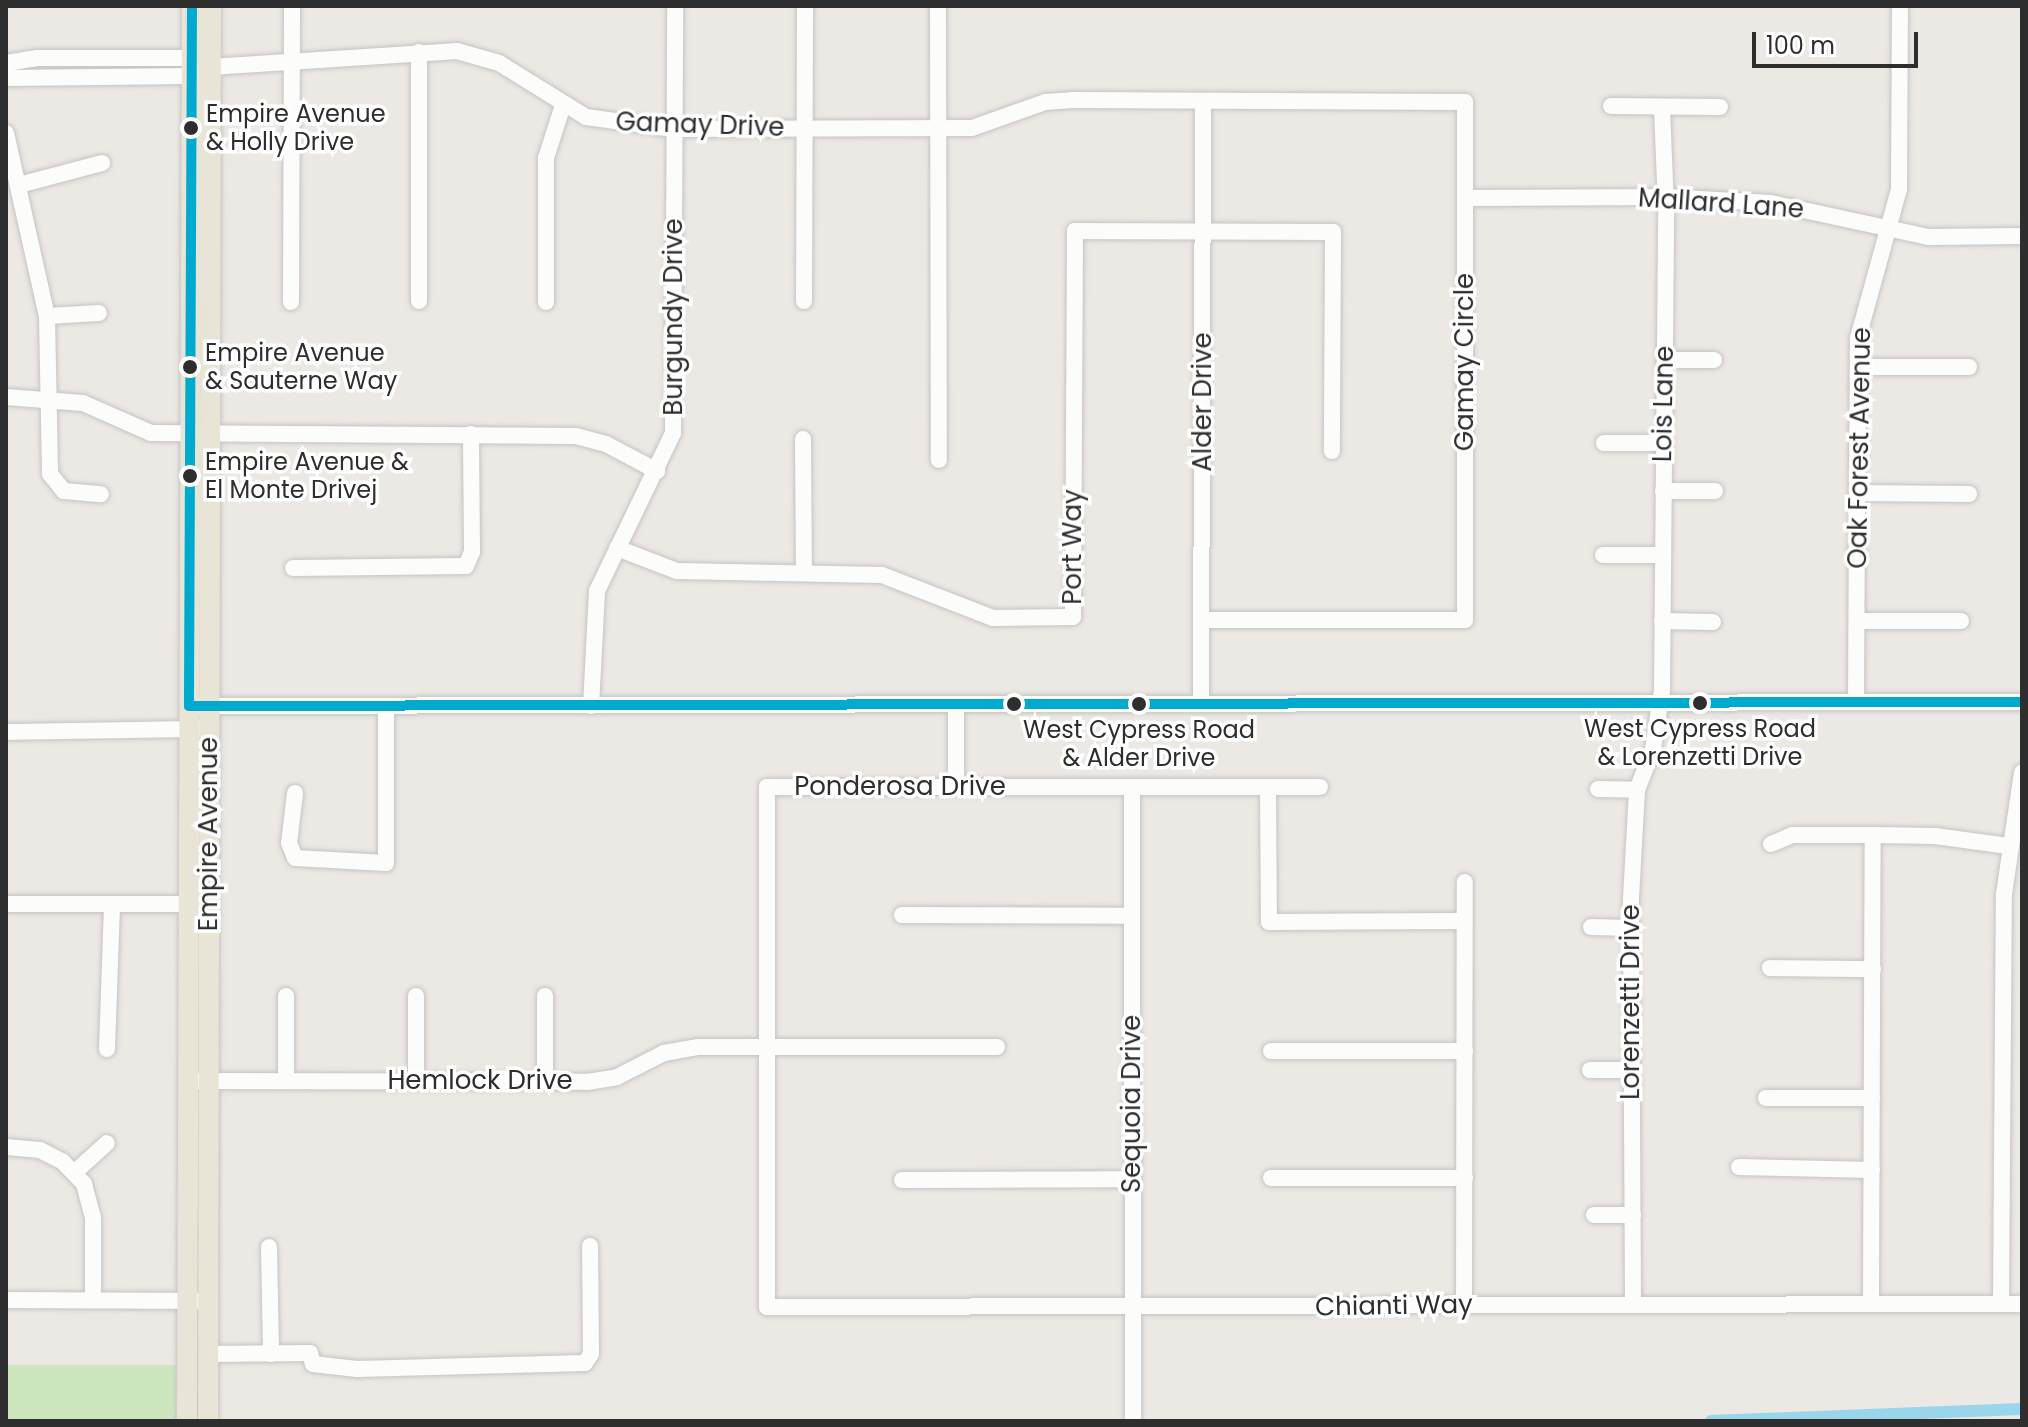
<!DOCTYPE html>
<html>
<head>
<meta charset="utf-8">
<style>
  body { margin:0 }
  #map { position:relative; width:2028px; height:1427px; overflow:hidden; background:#ece8e4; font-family:Poppins,sans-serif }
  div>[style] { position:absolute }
  .green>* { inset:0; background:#cee6be; transform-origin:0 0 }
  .canal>* { height:12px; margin:-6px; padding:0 6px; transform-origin:6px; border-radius:6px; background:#99d6ec }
  .roads { filter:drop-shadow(0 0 2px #c5c4c5) drop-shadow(0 0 2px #c5c4c5) }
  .minor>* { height:16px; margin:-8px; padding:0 8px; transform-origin:8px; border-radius:8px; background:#fcfcfb }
  .major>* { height:20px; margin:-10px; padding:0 10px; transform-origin:10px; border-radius:10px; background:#e8e4d6 }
  .bus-1>* { height:10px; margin:-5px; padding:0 5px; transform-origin:5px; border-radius:5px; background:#00a9ce }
  .dots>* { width:22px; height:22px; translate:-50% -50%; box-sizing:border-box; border:4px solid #fff; border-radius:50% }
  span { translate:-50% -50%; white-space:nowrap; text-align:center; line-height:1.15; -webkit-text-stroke:7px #fff; paint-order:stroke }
  .bus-label { font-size:24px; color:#2e2e2e }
  .left { translate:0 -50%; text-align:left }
  .street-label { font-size:26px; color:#2e2e2e }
  .frame { position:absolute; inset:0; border:8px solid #2e2e2e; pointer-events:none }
  .scale { position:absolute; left:1752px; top:32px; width:166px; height:36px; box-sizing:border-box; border:4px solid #2e2e2e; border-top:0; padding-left:10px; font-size:24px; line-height:28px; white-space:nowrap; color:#2e2e2e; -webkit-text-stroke:6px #fff; paint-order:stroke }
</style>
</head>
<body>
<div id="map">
  <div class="green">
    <i style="left:6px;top:1365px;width:170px;height:56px"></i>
  </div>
  <div class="canal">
    <i style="left:1711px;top:1421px;width:311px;rotate:-2.2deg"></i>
  </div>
  <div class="roads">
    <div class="minor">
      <i style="left:938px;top:6px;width:454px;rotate:89.9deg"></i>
      <i style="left:6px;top:63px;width:32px;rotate:-9deg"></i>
      <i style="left:38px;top:58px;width:153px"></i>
      <i style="left:191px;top:58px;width:12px;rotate:24deg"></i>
      <i style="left:6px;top:78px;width:185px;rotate:-0.6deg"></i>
      <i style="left:191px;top:76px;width:22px;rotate:-24deg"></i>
      <i style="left:211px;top:67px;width:247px;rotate:-3.7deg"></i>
      <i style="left:457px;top:51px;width:44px;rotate:15.9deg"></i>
      <i style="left:499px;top:63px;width:102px;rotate:31.8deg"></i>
      <i style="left:586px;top:117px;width:89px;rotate:7.8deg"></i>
      <i style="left:674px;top:129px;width:298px;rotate:-0.2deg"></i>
      <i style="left:972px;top:128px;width:77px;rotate:-19.6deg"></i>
      <i style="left:1045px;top:102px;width:27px;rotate:-4deg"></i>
      <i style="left:1072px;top:100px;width:393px;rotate:0.3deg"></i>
      <i style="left:1465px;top:102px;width:518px;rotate:90deg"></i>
      <i style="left:1465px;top:620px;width:263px;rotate:180deg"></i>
      <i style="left:1611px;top:106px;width:109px;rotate:0.5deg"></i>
      <i style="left:6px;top:133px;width:188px;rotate:77.4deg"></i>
      <i style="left:47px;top:316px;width:158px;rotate:88.9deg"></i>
      <i style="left:50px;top:474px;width:22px;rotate:51deg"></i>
      <i style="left:64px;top:491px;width:37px;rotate:5deg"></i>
      <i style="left:19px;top:185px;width:86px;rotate:-14.8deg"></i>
      <i style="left:1466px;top:198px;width:198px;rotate:-0.3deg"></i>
      <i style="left:1664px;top:197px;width:107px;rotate:3.2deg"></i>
      <i style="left:1771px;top:203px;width:161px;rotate:12.2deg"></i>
      <i style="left:1928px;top:237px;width:94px;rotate:-0.6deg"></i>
      <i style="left:419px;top:301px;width:249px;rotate:-90deg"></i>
      <i style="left:804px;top:301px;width:295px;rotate:-89.8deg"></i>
      <i style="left:291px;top:302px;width:296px;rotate:-89.8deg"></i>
      <i style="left:546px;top:302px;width:144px;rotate:-90deg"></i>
      <i style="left:546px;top:158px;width:56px;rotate:-72.2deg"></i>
      <i style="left:47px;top:316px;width:52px;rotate:-3.3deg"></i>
      <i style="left:1665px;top:360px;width:49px"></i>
      <i style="left:1858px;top:367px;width:111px"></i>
      <i style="left:6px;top:397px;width:77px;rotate:4.5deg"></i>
      <i style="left:83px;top:403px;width:74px;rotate:23.8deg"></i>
      <i style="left:151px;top:433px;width:425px;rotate:0.4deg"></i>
      <i style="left:576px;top:436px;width:31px;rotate:15deg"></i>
      <i style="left:606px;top:444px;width:58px;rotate:27.9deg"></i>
      <i style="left:803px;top:439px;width:134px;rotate:89.6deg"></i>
      <i style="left:1604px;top:443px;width:59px"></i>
      <i style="left:1663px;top:491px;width:52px"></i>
      <i style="left:1858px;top:493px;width:111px;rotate:0.5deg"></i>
      <i style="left:617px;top:548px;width:64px;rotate:21deg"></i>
      <i style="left:677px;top:571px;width:205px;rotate:1.1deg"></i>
      <i style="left:882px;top:575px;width:119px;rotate:21.2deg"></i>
      <i style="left:993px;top:618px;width:80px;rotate:-0.7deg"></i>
      <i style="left:1073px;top:617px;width:386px;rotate:-89.7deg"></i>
      <i style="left:1075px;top:231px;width:258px;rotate:0.2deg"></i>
      <i style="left:1333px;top:232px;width:219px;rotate:90.3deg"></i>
      <i style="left:1603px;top:555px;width:59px"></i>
      <i style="left:293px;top:568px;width:173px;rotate:-0.7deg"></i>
      <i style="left:466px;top:566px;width:15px;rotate:-67deg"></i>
      <i style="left:472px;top:552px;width:118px;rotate:-90.5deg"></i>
      <i style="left:1662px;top:621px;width:51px;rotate:1.1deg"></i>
      <i style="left:1857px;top:621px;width:104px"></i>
      <i style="left:1856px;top:702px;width:364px;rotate:-89.7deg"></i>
      <i style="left:1858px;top:338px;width:155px;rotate:-74.6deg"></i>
      <i style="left:1899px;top:189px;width:183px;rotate:-89.7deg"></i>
      <i style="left:1201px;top:703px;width:602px;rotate:-89.81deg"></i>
      <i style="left:956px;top:705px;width:82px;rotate:90deg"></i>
      <i style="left:200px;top:706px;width:1822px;rotate:-0.13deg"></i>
      <i style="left:591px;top:706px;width:115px;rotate:-87deg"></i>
      <i style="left:597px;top:591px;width:175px;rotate:-64.3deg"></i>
      <i style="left:673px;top:433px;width:427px;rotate:-89.7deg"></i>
      <i style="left:6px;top:732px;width:194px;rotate:-0.9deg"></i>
      <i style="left:1132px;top:787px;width:634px;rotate:89.91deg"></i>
      <i style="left:1320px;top:787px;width:553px;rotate:180deg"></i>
      <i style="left:767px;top:787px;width:520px;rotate:90deg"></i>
      <i style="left:767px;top:1307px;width:1255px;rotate:-0.14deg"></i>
      <i style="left:1268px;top:788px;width:134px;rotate:89.6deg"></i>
      <i style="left:1269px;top:922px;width:195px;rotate:-0.3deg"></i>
      <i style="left:1598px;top:789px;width:39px;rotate:1deg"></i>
      <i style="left:295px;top:793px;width:50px;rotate:96.8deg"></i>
      <i style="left:289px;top:843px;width:16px;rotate:68deg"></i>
      <i style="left:295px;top:858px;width:91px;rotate:3.1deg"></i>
      <i style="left:386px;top:863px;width:157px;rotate:-90deg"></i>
      <i style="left:1771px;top:844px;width:23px;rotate:-23deg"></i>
      <i style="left:1792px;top:835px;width:81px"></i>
      <i style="left:1873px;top:835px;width:62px;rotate:0.9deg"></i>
      <i style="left:1935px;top:836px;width:74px;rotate:7.8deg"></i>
      <i style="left:6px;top:904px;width:194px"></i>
      <i style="left:902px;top:915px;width:230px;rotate:0.2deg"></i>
      <i style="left:1591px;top:927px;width:40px;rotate:1.4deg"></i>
      <i style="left:1770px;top:968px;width:103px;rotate:0.6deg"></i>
      <i style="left:286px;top:996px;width:84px;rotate:90deg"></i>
      <i style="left:416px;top:996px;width:85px;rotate:90deg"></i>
      <i style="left:107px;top:1049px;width:145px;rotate:-88deg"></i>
      <i style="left:1271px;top:1051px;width:194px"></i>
      <i style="left:1590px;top:1070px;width:40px"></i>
      <i style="left:198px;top:1081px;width:389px;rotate:0.1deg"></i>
      <i style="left:587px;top:1082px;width:30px;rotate:-9deg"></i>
      <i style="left:617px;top:1077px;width:53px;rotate:-27.1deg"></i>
      <i style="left:664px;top:1053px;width:35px;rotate:-10deg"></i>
      <i style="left:698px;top:1047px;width:299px"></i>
      <i style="left:545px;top:1081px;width:85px;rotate:-90deg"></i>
      <i style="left:1766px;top:1098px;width:106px"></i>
      <i style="left:6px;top:1147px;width:34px;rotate:5deg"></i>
      <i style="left:40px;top:1150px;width:25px;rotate:27deg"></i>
      <i style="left:62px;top:1161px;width:32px;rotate:46deg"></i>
      <i style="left:84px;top:1184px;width:35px;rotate:75deg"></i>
      <i style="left:93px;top:1218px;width:82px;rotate:90deg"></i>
      <i style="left:1739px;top:1167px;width:133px;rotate:1.3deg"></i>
      <i style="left:75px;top:1172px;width:43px;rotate:-42.2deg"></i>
      <i style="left:1271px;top:1178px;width:194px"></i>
      <i style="left:902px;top:1180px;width:230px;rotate:-0.2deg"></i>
      <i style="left:1594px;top:1215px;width:39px"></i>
      <i style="left:269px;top:1247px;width:107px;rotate:88.9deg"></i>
      <i style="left:6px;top:1300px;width:201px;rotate:0.3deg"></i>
      <i style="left:1871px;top:1304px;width:469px;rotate:-89.8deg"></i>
      <i style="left:2001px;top:1304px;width:410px;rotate:-89.6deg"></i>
      <i style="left:2004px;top:894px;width:123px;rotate:-81.6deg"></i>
      <i style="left:1464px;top:1305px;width:423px;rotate:-89.9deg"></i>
      <i style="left:1633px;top:1305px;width:407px;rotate:-90.3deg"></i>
      <i style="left:1631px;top:898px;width:108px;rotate:-86.8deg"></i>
      <i style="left:1637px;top:790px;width:44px;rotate:-68.7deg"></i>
      <i style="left:1653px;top:749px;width:60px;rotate:-81.3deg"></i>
      <i style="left:1662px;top:690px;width:482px;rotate:-89.5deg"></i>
      <i style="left:1666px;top:208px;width:101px;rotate:-92.3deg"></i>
      <i style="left:207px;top:1354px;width:103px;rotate:-0.6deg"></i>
      <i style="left:310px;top:1353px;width:11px;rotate:75deg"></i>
      <i style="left:313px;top:1364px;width:44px;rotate:6.5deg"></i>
      <i style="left:357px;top:1369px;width:228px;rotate:-1.5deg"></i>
      <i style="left:585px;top:1363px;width:11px;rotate:-56deg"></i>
      <i style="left:591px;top:1354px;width:108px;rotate:-90.5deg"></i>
    </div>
    <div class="major">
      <i style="left:187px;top:1421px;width:1415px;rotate:-89.8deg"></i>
      <i style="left:208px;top:1421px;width:1415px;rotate:-89.88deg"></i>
    </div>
  </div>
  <div class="bus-1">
    <i style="left:192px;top:6px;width:700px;rotate:90.25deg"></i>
    <i style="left:189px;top:706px;width:1833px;rotate:-0.13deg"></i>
  </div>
  <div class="dots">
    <i style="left:191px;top:128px;background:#2e2e2e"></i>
    <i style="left:190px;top:367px;background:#2e2e2e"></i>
    <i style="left:190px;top:476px;background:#2e2e2e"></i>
    <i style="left:1700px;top:703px;background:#2e2e2e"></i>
    <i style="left:1014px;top:704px;background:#2e2e2e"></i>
    <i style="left:1139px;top:704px;background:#2e2e2e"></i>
  </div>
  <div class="bus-label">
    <span class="left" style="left:206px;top:128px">Empire Avenue<br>&amp; Holly Drive</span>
    <span class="left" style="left:205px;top:367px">Empire Avenue<br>&amp; Sauterne Way</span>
    <span class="left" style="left:205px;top:476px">Empire Avenue &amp;<br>El Monte Drivej</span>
    <span style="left:1700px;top:743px">West Cypress Road<br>&amp; Lorenzetti Drive</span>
    <span style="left:1139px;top:744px">West Cypress Road<br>&amp; Alder Drive</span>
  </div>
  <div class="street-label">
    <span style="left:700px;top:125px;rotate:2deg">Gamay Drive</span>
    <span style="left:1721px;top:204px;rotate:4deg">Mallard Lane</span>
    <span style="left:674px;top:317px;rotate:-90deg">Burgundy Drive</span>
    <span style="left:1465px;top:362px;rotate:-90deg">Gamay Circle</span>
    <span style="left:1203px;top:402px;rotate:-90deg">Alder Drive</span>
    <span style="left:1664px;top:404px;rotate:-89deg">Lois Lane</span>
    <span style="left:1860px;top:448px;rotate:-89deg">Oak Forest Avenue</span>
    <span style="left:1073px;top:547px;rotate:-90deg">Port Way</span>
    <span style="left:900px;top:787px">Ponderosa Drive</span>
    <span style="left:209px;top:834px;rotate:-90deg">Empire Avenue</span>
    <span style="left:1631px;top:1002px;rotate:-90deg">Lorenzetti Drive</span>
    <span style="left:480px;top:1081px">Hemlock Drive</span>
    <span style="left:1132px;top:1104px;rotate:-90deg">Sequoia Drive</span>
    <span style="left:1394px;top:1306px;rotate:-1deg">Chianti Way</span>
  </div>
  <div class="frame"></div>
  <div class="scale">100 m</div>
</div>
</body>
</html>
